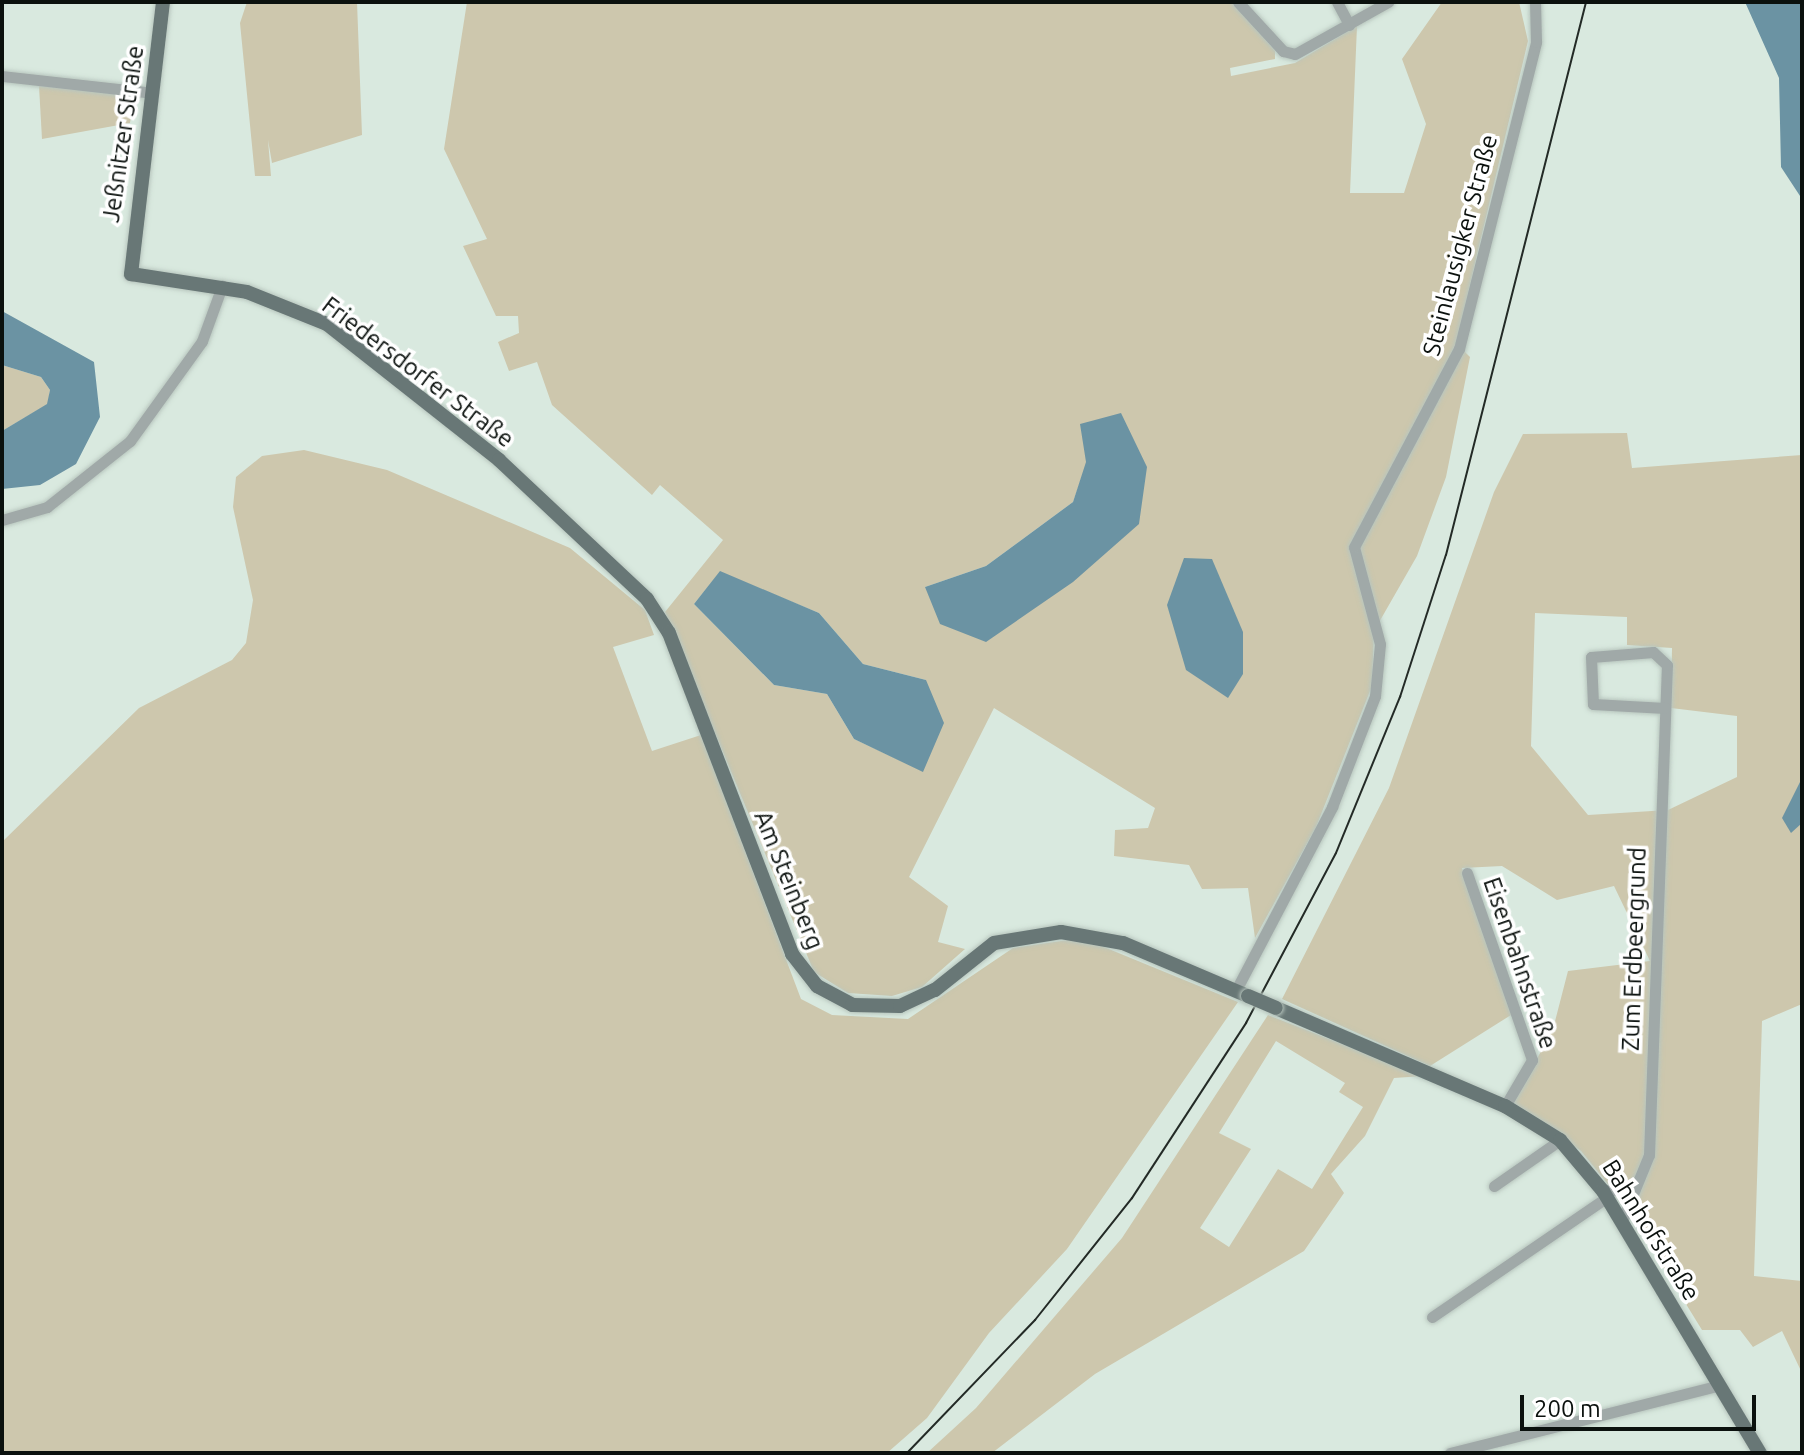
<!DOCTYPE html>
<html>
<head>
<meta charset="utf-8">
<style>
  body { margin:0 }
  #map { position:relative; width:1804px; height:1455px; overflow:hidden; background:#d9e9df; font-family:Ubuntu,sans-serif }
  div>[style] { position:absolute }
  .green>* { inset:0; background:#cdc7ad }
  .water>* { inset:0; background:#6b93a3 }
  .roads { filter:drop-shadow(0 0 2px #b8c6be) drop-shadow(0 0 2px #b8c6be) }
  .minor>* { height:11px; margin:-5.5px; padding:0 5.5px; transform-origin:5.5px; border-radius:5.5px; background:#a0a9a8 }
  .major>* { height:14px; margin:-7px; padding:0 7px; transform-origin:7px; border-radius:7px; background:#687776 }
  .rail>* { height:2px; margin:-1px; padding:0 1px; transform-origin:1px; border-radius:1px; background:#232a26 }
  .bridges { filter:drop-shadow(0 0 2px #b8c6be) drop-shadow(0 0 2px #b8c6be) }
  .major-bridge>* { height:14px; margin:-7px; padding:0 7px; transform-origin:7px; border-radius:7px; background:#687776 }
  span { translate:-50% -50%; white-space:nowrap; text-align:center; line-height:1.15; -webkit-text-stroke:7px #fff; paint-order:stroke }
  .street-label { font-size:24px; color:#0b110e }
  .frame { position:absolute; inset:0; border:4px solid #0b110e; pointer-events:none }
  .scale { position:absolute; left:1520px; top:1395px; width:236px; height:36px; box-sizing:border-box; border:4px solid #0b110e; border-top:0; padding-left:10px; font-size:24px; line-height:28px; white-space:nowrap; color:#0b110e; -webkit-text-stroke:6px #fff; paint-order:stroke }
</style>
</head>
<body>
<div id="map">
  <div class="green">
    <i style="clip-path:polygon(247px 2px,357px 2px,362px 135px,272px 163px,268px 140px,271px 176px,255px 176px,240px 23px)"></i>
    <i style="clip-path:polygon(evenodd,467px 2px,1232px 2px,1275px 51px,1275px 59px,1230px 68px,1231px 76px,1295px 63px,1357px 26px,1350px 193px,1404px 193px,1426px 124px,1402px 59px,1442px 2px,1519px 2px,1528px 41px,1456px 343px,1470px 357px,1446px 477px,1417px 556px,1374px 631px,1372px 686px,1316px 827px,1255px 938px,1248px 888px,1202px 889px,1189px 865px,1114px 856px,1115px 830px,1148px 828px,1155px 808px,994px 708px,909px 877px,948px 906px,938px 942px,965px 949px,922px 987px,892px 996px,848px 993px,814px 972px,665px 612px,723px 540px,660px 485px,652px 495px,552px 405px,537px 362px,509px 371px,498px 342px,519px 333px,518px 316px,496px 316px,463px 246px,487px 239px,444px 149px,467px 2px,1087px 462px,1073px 582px,925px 587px,986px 566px,1073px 502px,1087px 462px,467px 2px,720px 572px,819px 613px,863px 664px,926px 680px,923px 771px,854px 739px,827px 694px,774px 685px,694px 604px,720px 572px)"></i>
    <i style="clip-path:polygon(39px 86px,134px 96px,130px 123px,42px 139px)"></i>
    <i style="clip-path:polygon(2px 365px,41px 377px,50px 390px,48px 404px,2px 431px)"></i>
    <i style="clip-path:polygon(evenodd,1627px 433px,1632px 468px,1802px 455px,1802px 1004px,1762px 1021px,1754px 1276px,1802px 1281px,1802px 1373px,1782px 1331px,1753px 1347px,1740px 1330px,1702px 1330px,1662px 1265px,1662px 1251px,1581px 1151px,1513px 1103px,1553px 1029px,1568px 971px,1650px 961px,1614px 886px,1557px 900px,1502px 866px,1462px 868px,1511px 1015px,1430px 1066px,1282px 999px,1389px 788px,1494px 492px,1523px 434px,1627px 433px,1535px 613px,1627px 617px,1627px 645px,1672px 648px,1671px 708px,1737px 716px,1737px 777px,1668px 810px,1588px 815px,1531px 746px,1535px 613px)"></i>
    <i style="clip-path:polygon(304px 450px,387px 470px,570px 548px,645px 610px,654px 635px,613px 647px,652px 751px,701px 735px,801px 999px,832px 1015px,908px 1019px,1013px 948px,1082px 938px,1238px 1002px,1067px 1249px,989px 1333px,927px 1418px,887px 1453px,2px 1453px,2px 842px,139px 708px,232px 660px,246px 643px,253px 600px,233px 507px,236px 477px,262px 456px)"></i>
    <i style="clip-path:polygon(evenodd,1268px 1015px,1423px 1076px,1394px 1078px,1365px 1136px,1331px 1174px,1344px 1193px,1304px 1251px,1095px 1374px,992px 1453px,927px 1453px,976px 1408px,1122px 1238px,1268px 1015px,1276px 1041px,1345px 1083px,1339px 1092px,1363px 1107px,1312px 1189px,1278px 1169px,1229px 1247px,1200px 1228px,1251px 1149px,1219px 1133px,1276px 1041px)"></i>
  </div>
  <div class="water">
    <i style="clip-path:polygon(1745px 2px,1802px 2px,1802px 199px,1781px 167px,1779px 78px)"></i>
    <i style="clip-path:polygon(2px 311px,94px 362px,100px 417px,76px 464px,40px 485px,2px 489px,2px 431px,47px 404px,50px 390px,41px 377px,2px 365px)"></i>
    <i style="clip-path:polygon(1121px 413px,1147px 467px,1139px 524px,1073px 582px,986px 642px,940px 624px,925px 587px,986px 566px,1073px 502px,1086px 462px,1080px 424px)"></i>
    <i style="clip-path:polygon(1184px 558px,1212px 559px,1243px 632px,1243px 674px,1228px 698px,1186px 670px,1167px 605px)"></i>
    <i style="clip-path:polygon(720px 571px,819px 613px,863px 664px,926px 680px,944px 723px,923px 772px,854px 739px,827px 694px,774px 685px,694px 604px)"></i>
    <i style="clip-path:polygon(1802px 778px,1802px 823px,1791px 833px,1782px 818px)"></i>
  </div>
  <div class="roads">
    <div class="minor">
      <i style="left:1238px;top:2px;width:67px;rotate:47.4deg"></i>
      <i style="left:1283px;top:51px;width:12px;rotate:14deg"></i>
      <i style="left:1295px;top:54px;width:107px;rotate:-29.2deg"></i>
      <i style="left:1337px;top:2px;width:26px;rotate:62deg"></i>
      <i style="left:2px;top:76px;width:152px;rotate:6.4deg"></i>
      <i style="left:2px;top:520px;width:47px;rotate:-16.1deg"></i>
      <i style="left:47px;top:507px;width:106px;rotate:-38.5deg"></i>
      <i style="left:130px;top:441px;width:123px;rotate:-54.2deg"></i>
      <i style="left:202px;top:341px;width:59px;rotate:-70deg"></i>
      <i style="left:1467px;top:873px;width:198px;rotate:70.8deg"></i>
      <i style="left:1532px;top:1060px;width:53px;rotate:120.4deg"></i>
      <i style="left:1236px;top:990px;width:207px;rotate:-62.3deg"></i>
      <i style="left:1332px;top:807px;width:119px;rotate:-68.8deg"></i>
      <i style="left:1375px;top:696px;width:52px;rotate:-84.5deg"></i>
      <i style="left:1380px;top:644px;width:100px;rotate:-105deg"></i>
      <i style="left:1354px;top:547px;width:224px;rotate:-62.1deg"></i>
      <i style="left:1459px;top:349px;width:317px;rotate:-75.9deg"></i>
      <i style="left:1536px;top:42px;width:40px;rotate:-91.4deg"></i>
      <i style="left:1494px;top:1186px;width:80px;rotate:-34.9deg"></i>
      <i style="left:1603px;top:1191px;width:32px;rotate:-5deg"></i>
      <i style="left:1622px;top:1221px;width:71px;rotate:-67.8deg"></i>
      <i style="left:1649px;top:1155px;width:490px;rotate:-87.9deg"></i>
      <i style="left:1667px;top:665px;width:19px;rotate:-137deg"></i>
      <i style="left:1653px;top:652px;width:62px;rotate:175.4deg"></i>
      <i style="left:1591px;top:657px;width:47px;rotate:87.6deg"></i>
      <i style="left:1593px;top:704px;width:72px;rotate:3.2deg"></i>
      <i style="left:1432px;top:1317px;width:212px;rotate:-34.4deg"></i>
      <i style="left:1450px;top:1453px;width:278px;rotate:-14.1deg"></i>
    </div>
    <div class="major">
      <i style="left:163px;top:2px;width:274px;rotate:96.7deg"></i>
      <i style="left:131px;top:274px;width:117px;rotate:8.8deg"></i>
      <i style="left:247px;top:292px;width:86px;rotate:21.8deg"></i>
      <i style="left:327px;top:324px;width:219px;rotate:38.3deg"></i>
      <i style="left:499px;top:460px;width:203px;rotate:43.2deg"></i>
      <i style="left:647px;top:599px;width:40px;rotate:57.1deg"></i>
      <i style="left:669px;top:633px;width:344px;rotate:69deg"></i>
      <i style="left:792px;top:954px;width:41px;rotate:52deg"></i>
      <i style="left:817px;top:986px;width:40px;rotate:28deg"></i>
      <i style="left:852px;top:1005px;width:48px;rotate:1.2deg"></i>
      <i style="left:900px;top:1006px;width:38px;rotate:-25deg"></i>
      <i style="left:935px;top:990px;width:75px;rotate:-38.5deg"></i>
      <i style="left:994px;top:943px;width:68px;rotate:-9.3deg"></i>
      <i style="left:1061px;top:932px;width:63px;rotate:10.1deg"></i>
      <i style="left:1123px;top:943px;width:136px;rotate:23deg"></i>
      <i style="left:1276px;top:1008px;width:249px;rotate:23.2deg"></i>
      <i style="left:1505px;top:1106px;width:65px;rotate:31.7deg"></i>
      <i style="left:1560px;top:1140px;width:67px;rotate:49.9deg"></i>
      <i style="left:1603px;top:1191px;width:305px;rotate:59.1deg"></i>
    </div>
  </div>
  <div class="rail">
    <i style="left:907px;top:1453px;width:185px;rotate:-46.1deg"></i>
    <i style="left:1035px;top:1320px;width:156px;rotate:-51.5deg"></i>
    <i style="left:1132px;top:1198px;width:209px;rotate:-56.9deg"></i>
    <i style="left:1246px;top:1023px;width:192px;rotate:-62.1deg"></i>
    <i style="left:1336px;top:853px;width:169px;rotate:-67.7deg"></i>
    <i style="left:1400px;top:697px;width:149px;rotate:-72.1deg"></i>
    <i style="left:1446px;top:555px;width:570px;rotate:-75.79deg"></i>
  </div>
  <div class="bridges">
    <div class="major-bridge">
      <i style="left:1248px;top:996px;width:30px;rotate:23deg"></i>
    </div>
  </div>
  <div class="street-label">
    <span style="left:123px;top:134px;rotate:-82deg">Jeßnitzer Straße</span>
    <span style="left:1460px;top:245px;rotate:-75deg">Steinlausigker Straße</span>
    <span style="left:418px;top:372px;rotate:37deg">Friedersdorfer Straße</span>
    <span style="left:789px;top:880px;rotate:68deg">Am Steinberg</span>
    <span style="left:1634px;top:949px;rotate:-88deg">Zum Erdbeergrund</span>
    <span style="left:1520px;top:963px;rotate:71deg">Eisenbahnstraße</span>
    <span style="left:1651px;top:1230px;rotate:58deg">Bahnhofstraße</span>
  </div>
  <div class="frame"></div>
  <div class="scale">200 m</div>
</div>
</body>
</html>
